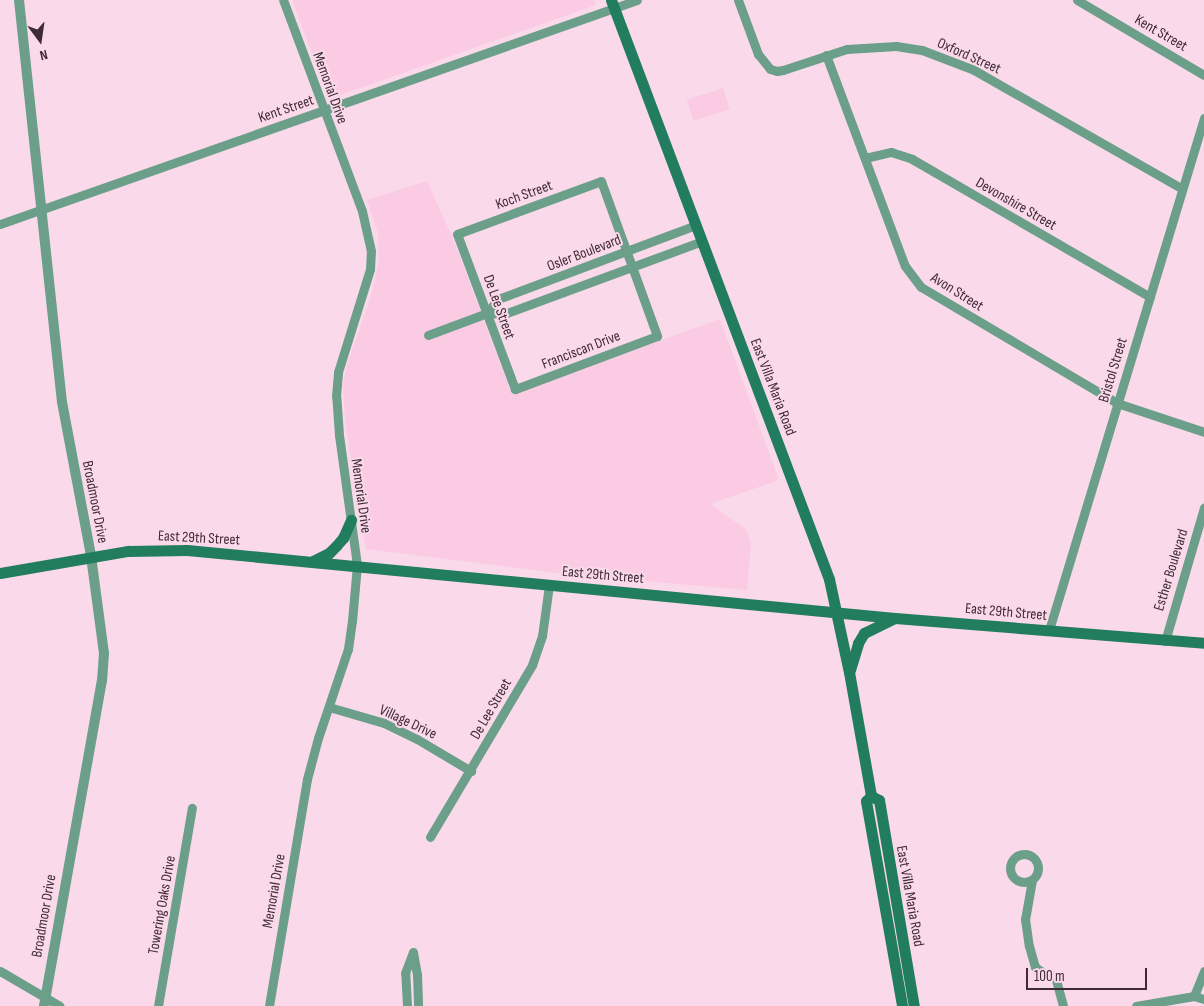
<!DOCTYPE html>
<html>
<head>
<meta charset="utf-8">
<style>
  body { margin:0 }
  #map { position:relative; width:1204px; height:1006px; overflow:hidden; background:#fad9ea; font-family:"Sofia Sans Condensed",sans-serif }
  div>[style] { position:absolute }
  .built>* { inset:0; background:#fbcbe4; transform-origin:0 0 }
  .minor>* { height:9px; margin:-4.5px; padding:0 4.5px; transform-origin:4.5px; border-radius:4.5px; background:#6b9f89 }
  .minor>.ring { margin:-4.5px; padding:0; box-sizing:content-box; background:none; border:9px solid #6b9f89; border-radius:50% }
  .tertiary>* { height:10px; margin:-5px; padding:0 5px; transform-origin:5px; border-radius:5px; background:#6b9f89 }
  .secondary>* { height:11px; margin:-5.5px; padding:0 5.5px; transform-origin:5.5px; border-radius:5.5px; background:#217d5e }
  span { translate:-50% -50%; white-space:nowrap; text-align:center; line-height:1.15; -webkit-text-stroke:4px #fad9ea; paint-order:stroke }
  .street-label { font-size:15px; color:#3f2b35 }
  .north { position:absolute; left:15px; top:15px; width:50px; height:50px; -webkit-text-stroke:4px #fad9ea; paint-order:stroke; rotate:166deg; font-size:14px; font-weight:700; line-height:20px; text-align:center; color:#3f2b35 }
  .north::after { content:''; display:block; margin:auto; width:18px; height:22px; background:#3f2b35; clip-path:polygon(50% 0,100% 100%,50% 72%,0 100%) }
  .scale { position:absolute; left:1026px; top:968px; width:121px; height:22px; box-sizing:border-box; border:2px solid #3f2b35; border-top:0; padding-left:6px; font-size:15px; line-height:18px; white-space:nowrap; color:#3f2b35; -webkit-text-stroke:4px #fad9ea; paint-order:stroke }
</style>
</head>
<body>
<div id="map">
  <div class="built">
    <i style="clip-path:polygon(292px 0,594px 0,596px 5px,329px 99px)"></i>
    <i style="left:723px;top:88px;width:22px;height:38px;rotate:72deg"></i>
    <i style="clip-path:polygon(427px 181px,454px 241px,512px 394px,720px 319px,779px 480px,710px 504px,746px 529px,751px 543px,747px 590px,565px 574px,366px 549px,345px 420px,343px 384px,348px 362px,372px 293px,379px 261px,378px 234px,367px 200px)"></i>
  </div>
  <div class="minor">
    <i style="left:738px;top:0;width:58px;rotate:69.7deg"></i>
    <i style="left:758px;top:54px;width:19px;rotate:51deg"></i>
    <i style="left:770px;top:69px;width:7px;rotate:16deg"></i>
    <i style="left:777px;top:71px;width:6px;rotate:-9deg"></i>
    <i style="left:783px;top:70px;width:67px;rotate:-18.2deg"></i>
    <i style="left:847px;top:49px;width:49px;rotate:-3.5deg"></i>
    <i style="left:896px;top:46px;width:26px;rotate:9deg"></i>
    <i style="left:922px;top:50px;width:56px;rotate:21deg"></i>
    <i style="left:974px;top:70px;width:238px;rotate:29.7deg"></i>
    <i style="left:1077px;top:0;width:147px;rotate:30.6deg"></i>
    <i style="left:826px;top:55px;width:225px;rotate:69.5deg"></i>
    <i style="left:905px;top:266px;width:26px;rotate:53deg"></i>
    <i style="left:921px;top:287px;width:228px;rotate:30.6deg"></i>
    <i style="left:1117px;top:403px;width:92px;rotate:18.4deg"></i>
    <i style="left:865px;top:158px;width:27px;rotate:-13deg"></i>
    <i style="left:891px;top:152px;width:22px;rotate:18deg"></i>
    <i style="left:912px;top:159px;width:275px;rotate:30.1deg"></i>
    <i style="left:601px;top:181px;width:165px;rotate:70.1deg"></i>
    <i style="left:657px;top:336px;width:152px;rotate:159.5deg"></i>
    <i style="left:515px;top:389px;width:165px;rotate:-110.5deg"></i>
    <i style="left:457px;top:234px;width:153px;rotate:-20.2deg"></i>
    <i style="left:0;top:224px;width:675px;rotate:-19.37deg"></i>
    <i style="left:487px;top:313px;width:18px;rotate:-52deg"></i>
    <i style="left:498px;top:299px;width:211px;rotate:-20.5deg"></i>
    <i style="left:428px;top:335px;width:63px;rotate:-20.4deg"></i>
    <i style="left:487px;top:313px;width:17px;rotate:3deg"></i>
    <i style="left:504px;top:314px;width:211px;rotate:-20.2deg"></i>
    <i style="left:1049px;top:630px;width:535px;rotate:-73.16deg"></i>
    <i style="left:1165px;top:641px;width:139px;rotate:-73.7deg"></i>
    <i style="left:329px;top:707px;width:57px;rotate:16.2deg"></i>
    <i style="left:384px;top:723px;width:37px;rotate:26deg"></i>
    <i style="left:417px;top:739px;width:63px;rotate:30.7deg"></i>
    <i style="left:430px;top:837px;width:200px;rotate:-59.3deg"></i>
    <i style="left:532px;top:665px;width:31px;rotate:-71deg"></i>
    <i style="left:542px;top:636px;width:51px;rotate:-82.2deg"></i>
    <i class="ring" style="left:1010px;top:854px;width:19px;height:19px"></i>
    <i style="left:1032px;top:880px;width:40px;rotate:100deg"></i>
    <i style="left:1025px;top:919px;width:27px;rotate:82deg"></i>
    <i style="left:1029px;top:946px;width:22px;rotate:74deg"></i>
    <i style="left:1035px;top:967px;width:12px;rotate:35deg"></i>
    <i style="left:1045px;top:974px;width:10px;rotate:11deg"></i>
    <i style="left:1055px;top:976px;width:31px;rotate:75deg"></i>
    <i style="left:413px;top:952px;width:22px;rotate:80deg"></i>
    <i style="left:417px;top:974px;width:32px;rotate:88deg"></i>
    <i style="left:0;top:971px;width:69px;rotate:30.3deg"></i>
    <i style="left:1194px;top:996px;width:27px;rotate:-68deg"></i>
    <i style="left:158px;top:1006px;width:201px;rotate:-80.3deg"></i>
    <i style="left:269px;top:1006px;width:230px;rotate:-80.5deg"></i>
    <i style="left:307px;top:779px;width:42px;rotate:-75deg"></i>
    <i style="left:318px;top:738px;width:94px;rotate:-71.4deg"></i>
    <i style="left:348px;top:649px;width:28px;rotate:-82deg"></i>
    <i style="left:352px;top:621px;width:56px;rotate:-84.9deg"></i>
    <i style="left:357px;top:565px;width:131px;rotate:-97.9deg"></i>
    <i style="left:339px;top:435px;width:39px;rotate:-94deg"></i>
    <i style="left:336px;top:396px;width:24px;rotate:-85deg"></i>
    <i style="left:338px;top:372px;width:108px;rotate:-72.7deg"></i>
    <i style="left:370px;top:269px;width:18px;rotate:-87deg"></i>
    <i style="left:371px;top:251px;width:41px;rotate:-102.7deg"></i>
    <i style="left:362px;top:211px;width:225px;rotate:-110.5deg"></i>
    <i style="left:407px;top:1006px;width:33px;rotate:-93deg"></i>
    <i style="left:405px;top:973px;width:22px;rotate:-69deg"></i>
    <i style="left:1136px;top:1006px;width:59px;rotate:-9.8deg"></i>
    <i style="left:1194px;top:996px;width:10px;rotate:17deg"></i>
  </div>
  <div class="tertiary">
    <i style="left:19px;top:0;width:404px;rotate:83.9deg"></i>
    <i style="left:62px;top:402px;width:157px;rotate:79.3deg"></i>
    <i style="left:91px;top:556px;width:98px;rotate:82.4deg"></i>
    <i style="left:104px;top:653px;width:27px;rotate:94deg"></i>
    <i style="left:102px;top:680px;width:331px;rotate:100.1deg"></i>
  </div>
  <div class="secondary">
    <i style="left:611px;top:0;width:619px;rotate:69.37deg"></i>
    <i style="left:829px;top:579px;width:95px;rotate:77.9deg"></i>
    <i style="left:849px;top:672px;width:126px;rotate:79.9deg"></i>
    <i style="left:871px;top:796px;width:7px;rotate:135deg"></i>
    <i style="left:866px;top:801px;width:208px;rotate:80deg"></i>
    <i style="left:313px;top:561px;width:18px;rotate:-27deg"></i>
    <i style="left:329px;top:553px;width:10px;rotate:-45deg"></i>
    <i style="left:336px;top:546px;width:11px;rotate:-49deg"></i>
    <i style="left:343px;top:538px;width:20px;rotate:-66deg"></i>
    <i style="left:0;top:573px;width:130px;rotate:-9.8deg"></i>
    <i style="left:128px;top:551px;width:59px;rotate:-1deg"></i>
    <i style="left:187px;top:550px;width:711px;rotate:5.49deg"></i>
    <i style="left:895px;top:618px;width:310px;rotate:4.6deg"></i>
    <i style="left:850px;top:670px;width:28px;rotate:-73deg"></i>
    <i style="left:858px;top:643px;width:12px;rotate:-59deg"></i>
    <i style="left:864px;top:633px;width:34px;rotate:-26deg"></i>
    <i style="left:871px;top:796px;width:9px;rotate:27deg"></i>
    <i style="left:879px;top:800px;width:209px;rotate:80.4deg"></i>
  </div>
  <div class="street-label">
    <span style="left:1161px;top:33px;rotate:30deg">Kent Street</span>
    <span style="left:969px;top:56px;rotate:24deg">Oxford Street</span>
    <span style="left:330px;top:88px;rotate:70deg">Memorial Drive</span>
    <span style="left:286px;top:109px;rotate:-19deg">Kent Street</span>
    <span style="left:524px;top:195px;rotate:-20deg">Koch Street</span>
    <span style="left:1016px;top:204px;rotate:30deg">Devonshire Street</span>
    <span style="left:584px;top:253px;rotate:-21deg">Osler Boulevard</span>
    <span style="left:957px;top:292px;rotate:32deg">Avon Street</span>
    <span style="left:499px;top:307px;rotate:70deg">De Lee Street</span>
    <span style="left:581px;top:350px;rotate:-21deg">Franciscan Drive</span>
    <span style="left:1113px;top:370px;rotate:-73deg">Bristol Street</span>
    <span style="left:773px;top:387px;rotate:69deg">East Villa Maria Road</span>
    <span style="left:361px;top:496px;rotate:82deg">Memorial Drive</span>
    <span style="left:95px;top:502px;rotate:79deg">Broadmoor Drive</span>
    <span style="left:199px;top:538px;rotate:3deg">East 29th Street</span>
    <span style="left:1171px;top:570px;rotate:-73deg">Esther Boulevard</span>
    <span style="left:603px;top:575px;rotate:5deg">East 29th Street</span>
    <span style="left:1006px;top:612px;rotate:5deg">East 29th Street</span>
    <span style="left:491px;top:709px;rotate:-60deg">De Lee Street</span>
    <span style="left:408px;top:722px;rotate:25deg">Village Drive</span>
    <span style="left:274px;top:891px;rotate:-80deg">Memorial Drive</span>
    <span style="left:910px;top:896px;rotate:80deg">East Villa Maria Road</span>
    <span style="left:162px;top:905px;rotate:-80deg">Towering Oaks Drive</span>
    <span style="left:44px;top:916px;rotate:-80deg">Broadmoor Drive</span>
  </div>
  <div class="north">N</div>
  <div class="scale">100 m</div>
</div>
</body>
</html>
